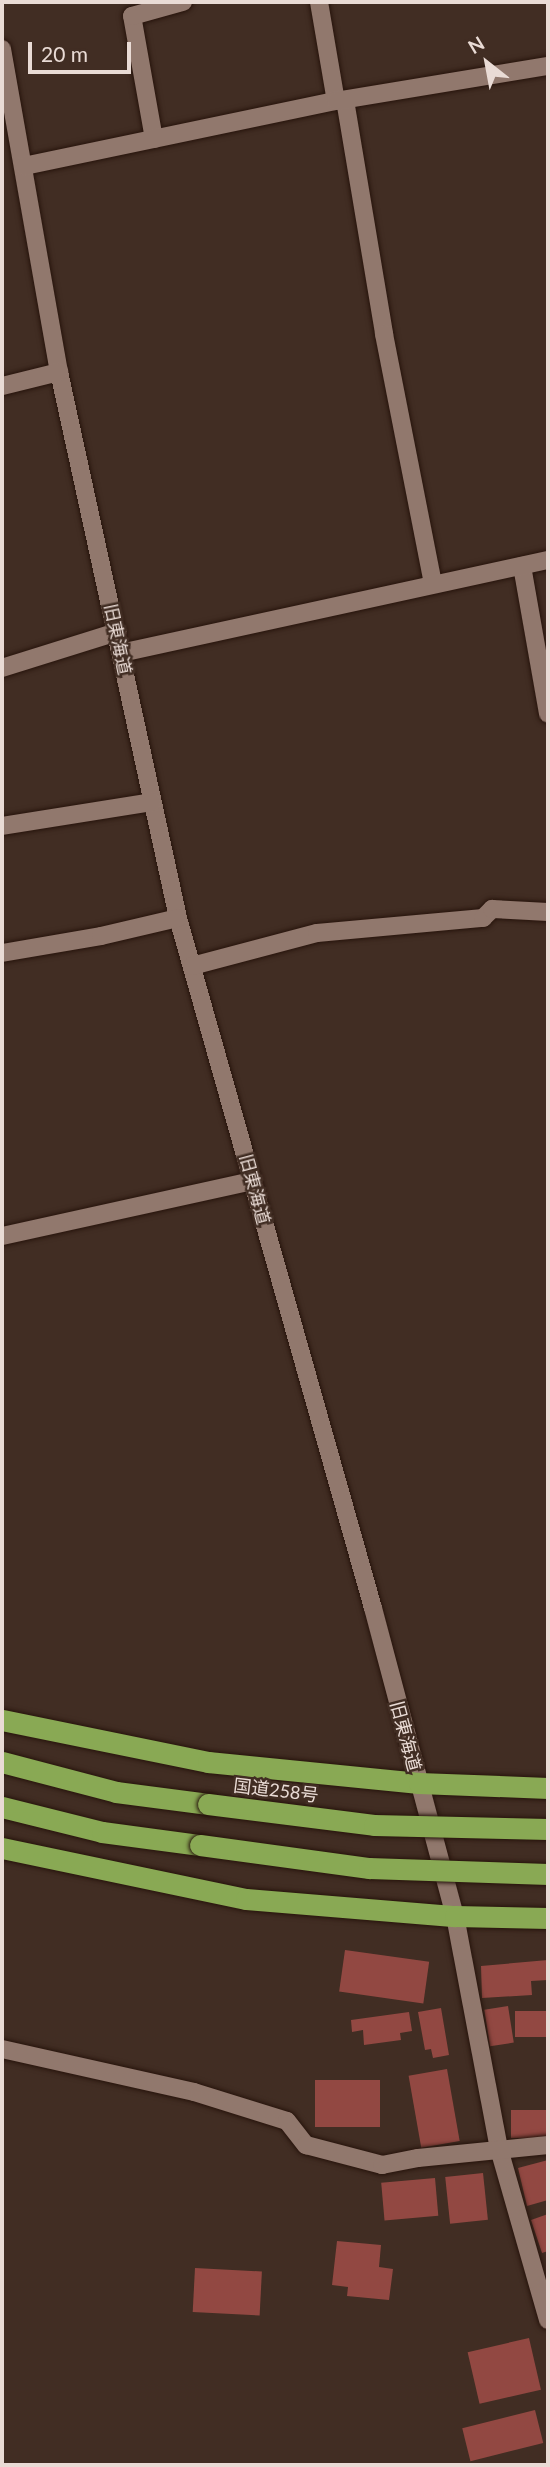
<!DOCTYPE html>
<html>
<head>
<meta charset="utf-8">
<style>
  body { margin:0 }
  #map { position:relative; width:550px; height:2467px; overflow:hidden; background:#412d23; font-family:Lato,"Noto Sans JP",sans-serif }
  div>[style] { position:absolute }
  .building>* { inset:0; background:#924842; transform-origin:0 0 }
  .roads { filter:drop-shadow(0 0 2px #27140c) drop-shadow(0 0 2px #27140c) }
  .minor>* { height:18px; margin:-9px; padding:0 9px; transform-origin:9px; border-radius:9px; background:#91786d }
  .highway>* { height:21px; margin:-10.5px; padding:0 10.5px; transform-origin:10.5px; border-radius:10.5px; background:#89a954 }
  .bridges { filter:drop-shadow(0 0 2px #27140c) drop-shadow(0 0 2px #27140c) }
  .highway-bridge>* { height:21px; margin:-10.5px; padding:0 10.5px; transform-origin:10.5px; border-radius:10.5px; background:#89a954 }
  span { translate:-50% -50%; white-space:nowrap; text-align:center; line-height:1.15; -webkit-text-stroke:5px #412d23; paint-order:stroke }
  .street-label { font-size:18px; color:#e9dbd5 }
  .frame { position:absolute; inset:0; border:4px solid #e9dbd5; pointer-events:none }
  .north { position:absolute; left:452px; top:28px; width:70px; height:70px; -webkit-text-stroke:5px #412d23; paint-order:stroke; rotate:329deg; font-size:19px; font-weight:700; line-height:28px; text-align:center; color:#e9dbd5 }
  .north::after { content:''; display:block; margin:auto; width:24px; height:32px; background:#e9dbd5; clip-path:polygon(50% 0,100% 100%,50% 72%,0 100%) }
  .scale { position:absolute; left:28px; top:42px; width:103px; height:32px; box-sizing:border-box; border:4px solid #e9dbd5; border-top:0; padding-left:9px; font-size:21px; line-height:24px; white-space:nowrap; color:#e9dbd5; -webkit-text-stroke:5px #412d23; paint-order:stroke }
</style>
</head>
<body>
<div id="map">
  <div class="building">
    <i style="left:345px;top:1950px;width:85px;height:42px;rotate:8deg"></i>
    <i style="clip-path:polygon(548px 1960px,548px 1980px,531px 1981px,532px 1995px,482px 1998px,481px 1966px)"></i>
    <i style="left:508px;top:2006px;width:37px;height:24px;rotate:81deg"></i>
    <i style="clip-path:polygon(441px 2008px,449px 2055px,433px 2058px,431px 2049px,425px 2050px,418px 2012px)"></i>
    <i style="left:548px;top:2011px;width:26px;height:33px;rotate:90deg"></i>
    <i style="clip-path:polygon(409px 2012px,412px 2031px,400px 2033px,401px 2040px,364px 2045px,363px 2030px,352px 2032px,351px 2020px)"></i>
    <i style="left:447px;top:2069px;width:73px;height:39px;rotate:80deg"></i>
    <i style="left:315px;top:2080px;width:65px;height:47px"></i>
    <i style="left:548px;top:2110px;width:28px;height:37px;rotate:90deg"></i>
    <i style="clip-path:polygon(548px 2160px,548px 2200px,527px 2206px,518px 2168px)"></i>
    <i style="left:483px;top:2173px;width:47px;height:38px;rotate:84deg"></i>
    <i style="left:435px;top:2178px;width:38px;height:54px;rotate:85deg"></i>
    <i style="clip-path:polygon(548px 2214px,548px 2251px,542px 2253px,531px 2220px)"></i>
    <i style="clip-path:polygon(337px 2241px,381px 2245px,379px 2267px,393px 2269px,389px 2300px,347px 2296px,348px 2287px,332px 2285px)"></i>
    <i style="left:195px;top:2268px;width:67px;height:44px;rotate:3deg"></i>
    <i style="left:529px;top:2338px;width:53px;height:63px;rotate:77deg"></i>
    <i style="left:535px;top:2410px;width:34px;height:75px;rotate:76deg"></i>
  </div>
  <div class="roads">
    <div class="minor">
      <i style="left:319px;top:2px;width:100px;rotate:80.3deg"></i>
      <i style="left:2px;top:49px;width:328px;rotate:80deg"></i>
      <i style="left:59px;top:372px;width:559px;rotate:77.7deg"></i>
      <i style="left:178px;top:918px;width:717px;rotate:74.22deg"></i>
      <i style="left:373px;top:1608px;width:319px;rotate:75.1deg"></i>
      <i style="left:455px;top:1916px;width:237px;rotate:79.3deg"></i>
      <i style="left:499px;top:2149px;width:178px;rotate:74deg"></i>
      <i style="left:345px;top:100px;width:237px;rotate:80.5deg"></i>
      <i style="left:384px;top:334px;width:254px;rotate:78.9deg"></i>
      <i style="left:154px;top:139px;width:125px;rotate:-100.1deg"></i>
      <i style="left:132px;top:16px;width:53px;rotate:-15.4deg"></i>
      <i style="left:24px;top:166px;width:319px;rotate:-11.8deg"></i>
      <i style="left:336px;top:101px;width:215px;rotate:-9.4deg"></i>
      <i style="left:2px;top:386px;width:59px;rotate:-13.8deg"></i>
      <i style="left:522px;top:566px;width:150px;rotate:80deg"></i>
      <i style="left:121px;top:653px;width:437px;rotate:-12.3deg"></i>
      <i style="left:2px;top:668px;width:121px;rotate:-17.4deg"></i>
      <i style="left:2px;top:826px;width:152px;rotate:-9.1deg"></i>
      <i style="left:2px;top:953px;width:100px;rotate:-9.7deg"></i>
      <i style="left:101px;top:936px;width:79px;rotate:-13.2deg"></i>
      <i style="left:192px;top:966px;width:129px;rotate:-14.8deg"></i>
      <i style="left:317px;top:933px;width:167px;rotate:-5.2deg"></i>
      <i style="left:483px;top:918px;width:13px;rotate:-45deg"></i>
      <i style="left:492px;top:909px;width:56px;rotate:3.1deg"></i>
      <i style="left:2px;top:1236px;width:257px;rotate:-12.4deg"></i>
      <i style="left:2px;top:2049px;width:197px;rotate:12.6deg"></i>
      <i style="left:194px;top:2092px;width:97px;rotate:17.3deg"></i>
      <i style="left:287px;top:2121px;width:31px;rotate:52deg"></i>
      <i style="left:306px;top:2145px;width:79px;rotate:14.7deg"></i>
      <i style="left:382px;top:2165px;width:37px;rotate:-11deg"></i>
      <i style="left:418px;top:2158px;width:131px;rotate:-5.7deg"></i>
    </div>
    <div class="highway">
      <i style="left:2px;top:1720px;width:210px;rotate:11.5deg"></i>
      <i style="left:208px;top:1762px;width:212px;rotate:5.7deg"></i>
      <i style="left:419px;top:1783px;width:129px;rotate:2.2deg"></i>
      <i style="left:2px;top:1762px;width:118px;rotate:14.7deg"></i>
      <i style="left:116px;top:1792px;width:93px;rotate:7.4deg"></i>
      <i style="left:2px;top:1807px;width:103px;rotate:14deg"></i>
      <i style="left:102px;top:1832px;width:99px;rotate:7.6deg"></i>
      <i style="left:2px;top:1848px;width:249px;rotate:11.8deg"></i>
      <i style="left:246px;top:1899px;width:210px;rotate:4.7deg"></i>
      <i style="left:455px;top:1916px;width:93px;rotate:1.2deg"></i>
    </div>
  </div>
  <div class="bridges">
    <div class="highway-bridge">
      <i style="left:208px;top:1804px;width:167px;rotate:7.2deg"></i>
      <i style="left:374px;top:1825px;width:174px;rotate:1.3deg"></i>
      <i style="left:200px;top:1845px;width:171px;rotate:7.8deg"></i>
      <i style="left:369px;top:1868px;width:179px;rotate:1.9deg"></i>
    </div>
  </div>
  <div class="street-label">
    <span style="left:118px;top:639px;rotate:78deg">旧東海道</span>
    <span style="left:255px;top:1189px;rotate:75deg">旧東海道</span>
    <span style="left:406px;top:1736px;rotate:75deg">旧東海道</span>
    <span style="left:276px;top:1790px;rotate:7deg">国道258号</span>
  </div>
  <div class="frame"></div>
  <div class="north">N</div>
  <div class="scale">20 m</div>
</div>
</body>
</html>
